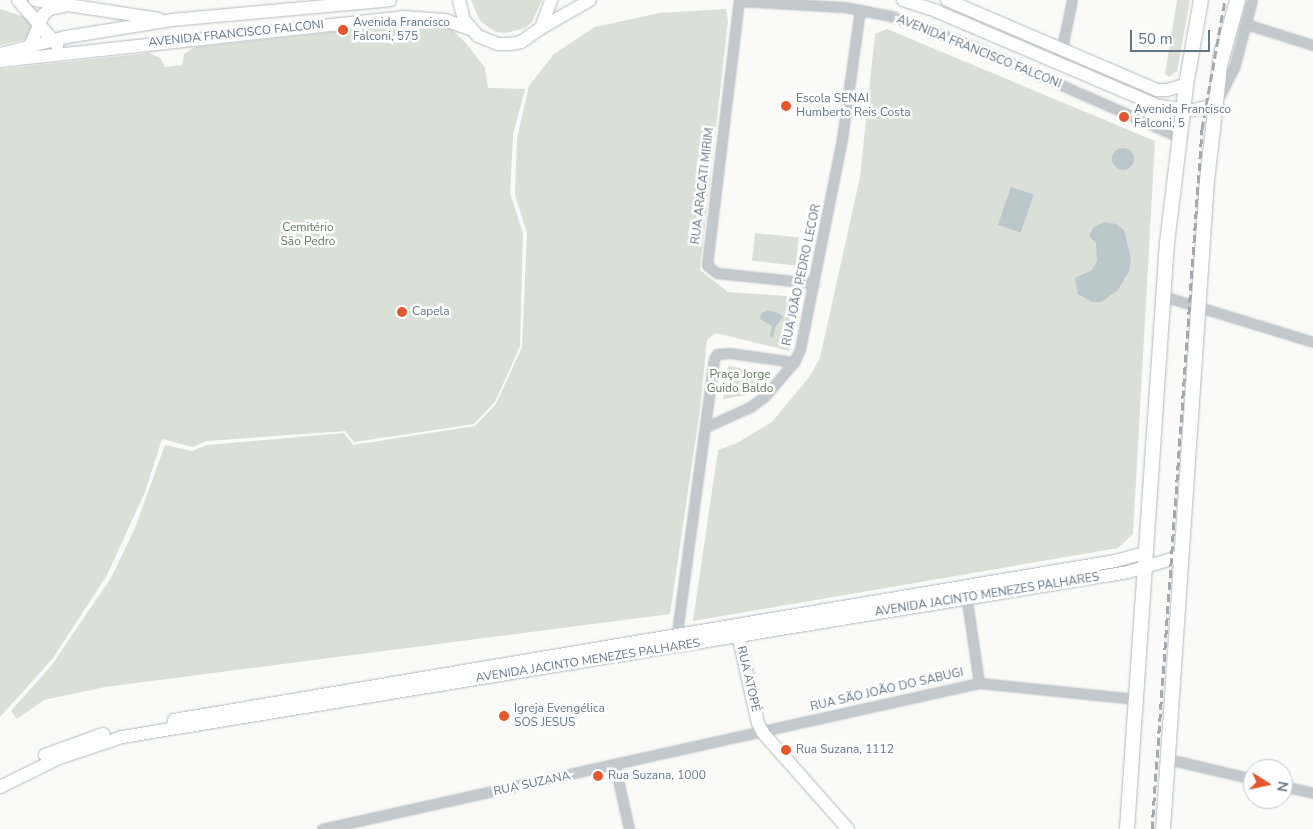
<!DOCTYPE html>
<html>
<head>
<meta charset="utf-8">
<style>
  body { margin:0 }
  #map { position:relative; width:1313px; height:829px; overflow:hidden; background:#fafaf8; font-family:"Nunito Sans",sans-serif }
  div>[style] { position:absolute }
  .green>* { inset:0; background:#dadfd7; transform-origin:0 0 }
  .water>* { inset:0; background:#bbc7cb; transform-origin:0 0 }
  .round { border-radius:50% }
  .roads { filter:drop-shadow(0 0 1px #b3babf) drop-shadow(0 0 1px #b3babf) }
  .minor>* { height:9px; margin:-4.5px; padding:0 4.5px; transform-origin:4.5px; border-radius:4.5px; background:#c3c8cc }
  .secondary>* { height:12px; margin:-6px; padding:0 6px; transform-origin:6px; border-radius:6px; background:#fff }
  .primary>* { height:14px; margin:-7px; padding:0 7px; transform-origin:7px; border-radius:7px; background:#fff }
  .trunk>* { height:15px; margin:-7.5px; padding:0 7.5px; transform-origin:7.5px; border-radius:7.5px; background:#fff }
  .rail>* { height:3px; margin-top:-1.5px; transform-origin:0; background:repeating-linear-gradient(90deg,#a2aab0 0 8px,transparent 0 12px) }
  .dots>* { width:14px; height:14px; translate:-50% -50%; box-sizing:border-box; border:2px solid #fff; border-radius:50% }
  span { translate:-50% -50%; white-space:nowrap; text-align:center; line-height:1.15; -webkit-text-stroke:5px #fff; paint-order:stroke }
  .poi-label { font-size:12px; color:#657683 }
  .left { translate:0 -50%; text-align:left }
  .street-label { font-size:12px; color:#657683 }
  .park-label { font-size:12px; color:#687a64 }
  .north { position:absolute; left:1243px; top:759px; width:50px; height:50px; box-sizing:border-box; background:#fff; border:1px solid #c1c8cd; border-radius:50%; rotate:100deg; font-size:14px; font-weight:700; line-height:20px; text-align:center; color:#657683 }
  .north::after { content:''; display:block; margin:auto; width:18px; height:22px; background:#e4572e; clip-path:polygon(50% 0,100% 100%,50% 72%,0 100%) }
  .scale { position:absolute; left:1130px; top:30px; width:80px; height:22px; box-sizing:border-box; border:2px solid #657683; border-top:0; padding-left:6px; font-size:15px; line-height:18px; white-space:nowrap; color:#657683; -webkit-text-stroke:4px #fff; paint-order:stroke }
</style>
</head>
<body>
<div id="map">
  <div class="green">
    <i style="clip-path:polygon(471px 0,542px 0,532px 22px,525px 28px,506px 33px,496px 32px,480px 21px)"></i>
    <i style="clip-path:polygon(1177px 0,1190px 0,1177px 71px,1169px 77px,1165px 74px)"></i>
    <i style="clip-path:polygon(0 9px,26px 17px,32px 29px,27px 39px,0 45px)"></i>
    <i style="clip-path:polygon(726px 9px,728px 21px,700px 270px,728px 292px,801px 297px,789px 351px,716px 333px,707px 340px,700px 409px,670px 614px,105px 687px,44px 700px,17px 719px,11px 711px,51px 666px,111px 578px,135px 528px,165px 445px,192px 451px,207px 445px,344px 433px,353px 445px,475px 426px,496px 404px,522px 347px,527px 233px,515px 195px,517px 138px,529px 86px,554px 54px,595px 27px,659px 13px)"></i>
    <i style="clip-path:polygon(426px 22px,450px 28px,466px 43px,485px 68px,488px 88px,525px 89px,513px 135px,510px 193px,523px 233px,520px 346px,495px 402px,474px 424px,354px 442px,345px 431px,206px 441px,193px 447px,162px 439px,145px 492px,107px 575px,53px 658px,0 717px,0 69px,149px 53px,160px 58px,165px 67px,182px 65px,184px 54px,195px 47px)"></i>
    <i style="clip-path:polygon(887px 29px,1155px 141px,1133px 534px,1118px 548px,693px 621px,718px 450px,737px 443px,772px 422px,810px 376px,820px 358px,860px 177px,875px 34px)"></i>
    <i style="left:755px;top:233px;width:44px;height:28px;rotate:6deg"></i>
    <i style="clip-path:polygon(728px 366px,751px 370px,767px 373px,746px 395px,723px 399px)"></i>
  </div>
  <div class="water">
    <i class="round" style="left:1112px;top:148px;width:22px;height:22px"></i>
    <i style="left:1011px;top:187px;width:24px;height:40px;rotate:19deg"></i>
    <i style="clip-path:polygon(1104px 222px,1116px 224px,1124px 230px,1131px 259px,1129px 271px,1118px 290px,1101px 302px,1092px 302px,1078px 294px,1075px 278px,1092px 270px,1097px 261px,1096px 243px,1089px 236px,1093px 228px)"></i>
    <i style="clip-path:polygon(767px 310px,779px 313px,783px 317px,776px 326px,773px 337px,770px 336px,772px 326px,760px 319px,761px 314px)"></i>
  </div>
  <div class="roads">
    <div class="minor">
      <i style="left:739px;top:0;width:267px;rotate:96.9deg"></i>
      <i style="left:707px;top:265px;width:13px;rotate:39deg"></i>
      <i style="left:717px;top:273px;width:97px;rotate:5.9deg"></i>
      <i style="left:739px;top:1px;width:105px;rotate:3.3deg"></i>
      <i style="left:844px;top:7px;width:48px;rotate:10.8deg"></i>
      <i style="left:891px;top:16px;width:87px;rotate:20.1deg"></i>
      <i style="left:973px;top:46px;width:225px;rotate:23.8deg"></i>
      <i style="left:1246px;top:24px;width:70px;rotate:17.4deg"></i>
      <i style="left:1059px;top:62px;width:63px;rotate:-78.2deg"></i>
      <i style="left:1217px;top:101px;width:37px;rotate:-63deg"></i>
      <i style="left:1234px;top:68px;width:70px;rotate:-75.2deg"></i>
      <i style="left:1163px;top:296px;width:157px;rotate:17deg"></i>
      <i style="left:708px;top:426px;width:46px;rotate:-24.3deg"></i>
      <i style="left:750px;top:407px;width:17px;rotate:-36deg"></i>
      <i style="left:764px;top:397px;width:46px;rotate:-49.4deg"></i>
      <i style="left:794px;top:362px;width:14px;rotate:-65deg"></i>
      <i style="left:800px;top:349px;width:214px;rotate:-78.7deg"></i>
      <i style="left:842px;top:139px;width:130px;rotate:-82.1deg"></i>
      <i style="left:966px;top:594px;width:90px;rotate:81.7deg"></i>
      <i style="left:676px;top:640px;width:284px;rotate:-82.3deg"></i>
      <i style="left:714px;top:359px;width:6px;rotate:-59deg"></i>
      <i style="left:717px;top:354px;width:13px;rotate:-4deg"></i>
      <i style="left:730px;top:353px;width:65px;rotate:8deg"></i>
      <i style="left:1168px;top:759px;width:87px;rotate:13.2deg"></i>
      <i style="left:615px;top:766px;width:65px;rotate:77.5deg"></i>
      <i style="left:1283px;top:786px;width:31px;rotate:13deg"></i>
      <i style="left:322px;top:829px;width:673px;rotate:-12.53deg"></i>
      <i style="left:979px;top:683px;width:158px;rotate:5.8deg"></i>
    </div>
    <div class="secondary">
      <i style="left:18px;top:0;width:60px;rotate:49.1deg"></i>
      <i style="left:35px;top:0;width:125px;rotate:8.7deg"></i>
      <i style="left:459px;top:0;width:21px;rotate:76deg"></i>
      <i style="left:464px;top:20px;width:21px;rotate:49deg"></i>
      <i style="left:478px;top:36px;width:22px;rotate:22deg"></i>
      <i style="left:498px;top:44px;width:12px"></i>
      <i style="left:510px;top:44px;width:11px;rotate:-10deg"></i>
      <i style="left:521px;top:42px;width:24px;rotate:-35deg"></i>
      <i style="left:541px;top:28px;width:30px;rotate:-70deg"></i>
      <i style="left:903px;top:0;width:35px;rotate:18deg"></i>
      <i style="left:936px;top:11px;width:242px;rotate:23.1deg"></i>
      <i style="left:1159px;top:106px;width:34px;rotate:7deg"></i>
      <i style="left:1193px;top:110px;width:22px;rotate:-13deg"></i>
      <i style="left:947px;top:0;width:228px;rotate:23.2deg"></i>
      <i style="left:1157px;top:90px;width:10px"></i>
      <i style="left:1167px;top:90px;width:20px;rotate:-15deg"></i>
      <i style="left:543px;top:27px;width:54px;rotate:-29.9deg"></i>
      <i style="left:30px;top:46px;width:34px;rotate:-67deg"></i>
      <i style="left:43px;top:15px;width:9px;rotate:-41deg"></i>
      <i style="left:50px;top:9px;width:14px;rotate:-12deg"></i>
      <i style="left:0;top:54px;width:68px;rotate:-14.4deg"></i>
      <i style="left:66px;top:37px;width:107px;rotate:-9.1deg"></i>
      <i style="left:172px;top:20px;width:219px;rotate:-5.2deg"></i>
      <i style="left:0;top:61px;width:404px;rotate:-6.2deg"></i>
      <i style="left:402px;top:17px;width:43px;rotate:4deg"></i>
      <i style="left:445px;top:20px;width:27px;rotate:20deg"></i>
      <i style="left:737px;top:630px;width:95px;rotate:77.3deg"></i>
      <i style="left:758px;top:723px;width:11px;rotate:63deg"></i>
      <i style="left:763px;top:733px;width:128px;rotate:48.5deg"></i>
      <i style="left:174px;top:720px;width:954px;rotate:-9.59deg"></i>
      <i style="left:1115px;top:561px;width:31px;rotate:-15deg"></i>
      <i style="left:45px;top:755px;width:62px;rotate:-19.9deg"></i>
      <i style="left:0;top:787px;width:66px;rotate:-26.2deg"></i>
      <i style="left:59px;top:758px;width:66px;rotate:-18.4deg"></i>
      <i style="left:122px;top:737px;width:1019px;rotate:-9.31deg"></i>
      <i style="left:1128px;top:572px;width:56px;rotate:-16.5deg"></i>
    </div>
    <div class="primary">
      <i style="left:1127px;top:829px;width:587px;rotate:-86.1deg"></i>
      <i style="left:1167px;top:243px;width:159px;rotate:-83.1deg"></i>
      <i style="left:1186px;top:85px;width:86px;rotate:-80deg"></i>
      <i style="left:1163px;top:829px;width:649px;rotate:-86.12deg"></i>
      <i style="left:1207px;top:181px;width:132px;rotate:-83.5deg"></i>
    </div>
    <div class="trunk">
      <i style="left:1220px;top:61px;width:63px;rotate:-74.4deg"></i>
    </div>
  </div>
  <div class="rail">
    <i style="left:1152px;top:829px;width:702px;rotate:-85.91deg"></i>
    <i style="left:1202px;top:129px;width:131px;rotate:-79.9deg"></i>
  </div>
  <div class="dots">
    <i style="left:343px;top:30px;background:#e4572e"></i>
    <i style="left:786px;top:106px;background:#e4572e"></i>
    <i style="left:1124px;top:117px;background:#e4572e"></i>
    <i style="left:402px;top:312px;background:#e4572e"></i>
    <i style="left:504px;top:716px;background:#e4572e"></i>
    <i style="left:786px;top:750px;background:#e4572e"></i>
    <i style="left:598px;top:776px;background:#e4572e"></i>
  </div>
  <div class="poi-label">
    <span class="left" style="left:353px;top:30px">Avenida Francisco<br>Falconi, 575</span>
    <span class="left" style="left:796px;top:106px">Escola SENAI<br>Humberto Reis Costa</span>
    <span class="left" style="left:1134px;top:117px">Avenida Francisco<br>Falconi, 5</span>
    <span class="left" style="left:412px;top:312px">Capela</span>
    <span class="left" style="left:514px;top:716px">Igreja Evengélica<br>SOS JESUS</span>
    <span class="left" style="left:796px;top:750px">Rua Suzana, 1112</span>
    <span class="left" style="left:608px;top:776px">Rua Suzana, 1000</span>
  </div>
  <div class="street-label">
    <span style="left:236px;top:34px;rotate:-6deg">AVENIDA FRANCISCO FALCONI</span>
    <span style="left:979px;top:52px;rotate:22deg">AVENIDA FRANCISCO FALCONI</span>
    <span style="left:703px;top:186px;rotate:-83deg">RUA ARACATI MIRIM</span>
    <span style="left:802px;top:275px;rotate:-78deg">RUA JOÃO PEDRO LECOR</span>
    <span style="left:987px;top:595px;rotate:-9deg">AVENIDA JACINTO MENEZES PALHARES</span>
    <span style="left:588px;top:661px;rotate:-9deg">AVENIDA JACINTO MENEZES PALHARES</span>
    <span style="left:748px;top:679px;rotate:77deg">RUA ATOPÉ</span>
    <span style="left:887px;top:690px;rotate:-13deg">RUA SÃO JOÃO DO SABUGI</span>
    <span style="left:532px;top:784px;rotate:-12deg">RUA SUZANA</span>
  </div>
  <div class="park-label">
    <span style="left:308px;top:235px">Cemitério<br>São Pedro</span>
    <span style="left:740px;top:382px">Praça Jorge<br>Guido Baldo</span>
  </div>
  <div class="north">N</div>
  <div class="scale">50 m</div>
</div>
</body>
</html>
